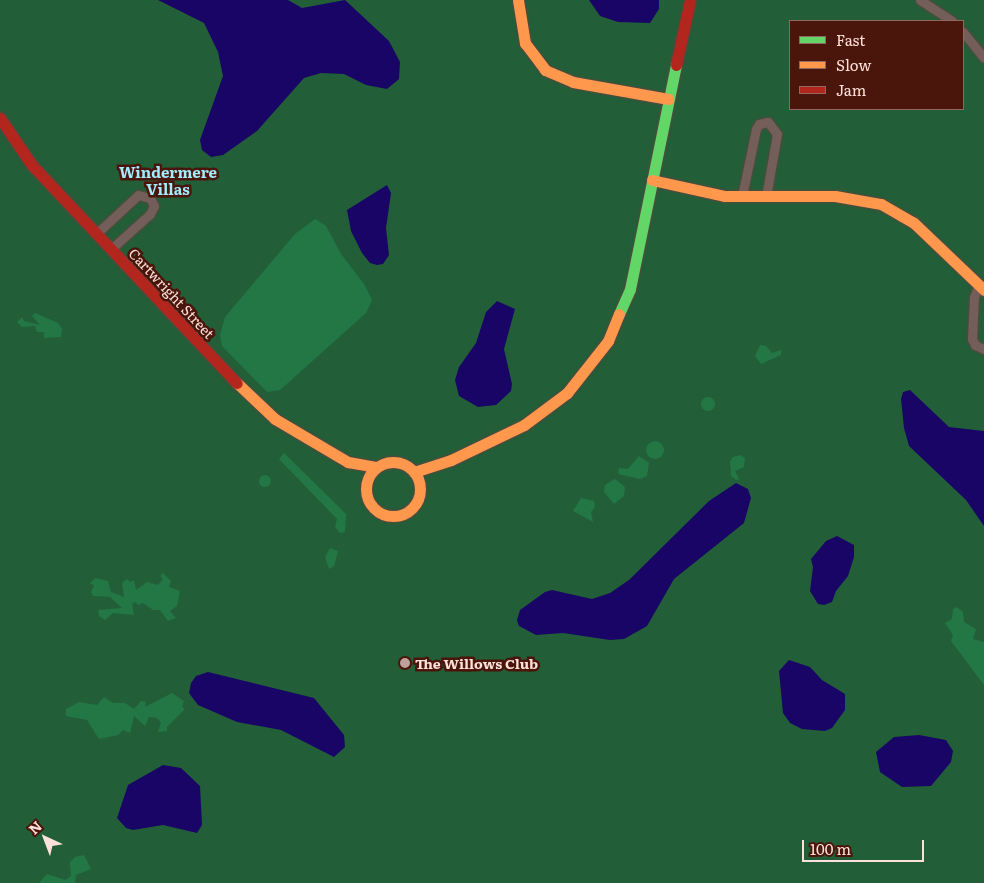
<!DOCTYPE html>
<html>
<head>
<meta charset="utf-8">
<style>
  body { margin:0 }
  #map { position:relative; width:984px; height:883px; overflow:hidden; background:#472a24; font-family:Literata,serif }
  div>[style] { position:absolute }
  .green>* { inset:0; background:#225f38 }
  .forest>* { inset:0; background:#237745 }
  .round { border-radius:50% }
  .water>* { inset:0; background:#190565 }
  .roads { filter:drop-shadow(0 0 1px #5d4541) drop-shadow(0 0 1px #5d4541) }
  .street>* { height:9px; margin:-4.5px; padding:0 4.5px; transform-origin:4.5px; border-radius:4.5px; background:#745e59 }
  .fast>* { height:11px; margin:-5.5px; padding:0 5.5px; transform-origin:5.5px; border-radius:5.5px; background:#63d668 }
  .slow>* { height:11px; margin:-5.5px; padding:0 5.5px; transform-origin:5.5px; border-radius:5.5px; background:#ff974d }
  .slow>.ring { margin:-5.5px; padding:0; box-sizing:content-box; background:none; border:11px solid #ff974d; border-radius:50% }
  .jam>* { height:11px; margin:-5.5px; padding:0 5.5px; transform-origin:5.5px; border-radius:5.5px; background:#b3261e }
  .dots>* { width:14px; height:14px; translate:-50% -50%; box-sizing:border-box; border:2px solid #4a150a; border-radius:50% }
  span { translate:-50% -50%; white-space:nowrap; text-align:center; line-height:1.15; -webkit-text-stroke:5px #4a150a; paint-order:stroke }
  .street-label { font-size:14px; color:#fee1da }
  .poi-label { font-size:14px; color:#fee1da; font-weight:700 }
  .left { translate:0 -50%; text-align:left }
  .neighbourhood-label { font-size:15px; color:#9fedff; font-weight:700 }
  .legend { position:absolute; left:789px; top:20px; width:175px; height:90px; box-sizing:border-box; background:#4a150a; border:1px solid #92675d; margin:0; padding:6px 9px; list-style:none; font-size:15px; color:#fee1da }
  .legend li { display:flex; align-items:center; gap:10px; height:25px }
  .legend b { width:25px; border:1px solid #92675d }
  .north { position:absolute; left:20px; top:813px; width:50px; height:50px; -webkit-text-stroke:4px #4a150a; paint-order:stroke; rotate:317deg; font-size:14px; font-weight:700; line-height:20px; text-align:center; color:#fee1da }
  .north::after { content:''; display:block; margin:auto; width:18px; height:22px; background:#fee1da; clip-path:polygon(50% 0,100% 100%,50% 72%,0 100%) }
  .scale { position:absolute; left:802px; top:840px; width:122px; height:22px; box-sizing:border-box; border:2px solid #fee1da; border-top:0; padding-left:6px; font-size:15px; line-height:18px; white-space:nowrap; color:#fee1da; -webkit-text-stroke:4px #4a150a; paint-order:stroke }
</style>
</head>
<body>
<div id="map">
  <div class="green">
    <i style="clip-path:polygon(evenodd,0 0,984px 0,984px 883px,0 883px,0 0,790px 21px,963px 21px,963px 109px,790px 109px,790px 21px)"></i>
  </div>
  <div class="forest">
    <i style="clip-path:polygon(315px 219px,326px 226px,341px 254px,364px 284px,372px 300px,366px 313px,280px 390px,267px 392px,222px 346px,220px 335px,225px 317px,295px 234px)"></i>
    <i style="clip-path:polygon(35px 313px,58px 323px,62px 329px,61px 337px,44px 338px,44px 332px,37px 332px,35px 326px,22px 327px,17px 322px,22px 317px,24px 321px,40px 325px,32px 316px)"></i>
    <i style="clip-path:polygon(760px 345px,766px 346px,772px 353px,781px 350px,781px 355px,761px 364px,755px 356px)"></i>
    <i class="round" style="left:701px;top:397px;width:14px;height:14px"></i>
    <i class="round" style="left:646px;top:441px;width:18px;height:18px"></i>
    <i style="clip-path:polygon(284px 453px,346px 514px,345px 532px,340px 533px,335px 527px,337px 519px,279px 459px)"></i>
    <i style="clip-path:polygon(740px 455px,745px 458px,744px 467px,735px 471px,739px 479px,736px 480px,731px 476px,730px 462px,733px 457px)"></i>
    <i style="clip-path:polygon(639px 456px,649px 463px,647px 476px,640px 479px,618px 474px,619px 468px,628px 469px)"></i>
    <i class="round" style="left:259px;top:475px;width:12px;height:12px"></i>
    <i style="clip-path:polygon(615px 479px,625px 487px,624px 496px,614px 504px,604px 492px,605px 485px)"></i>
    <i style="clip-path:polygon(581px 498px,594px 501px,595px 507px,591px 512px,593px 522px,573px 511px)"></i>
    <i style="clip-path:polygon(330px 548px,338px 551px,334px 566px,329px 569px,325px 557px)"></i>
    <i style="clip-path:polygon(163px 573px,171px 581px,169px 587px,180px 591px,177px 606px,170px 611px,176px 618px,168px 621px,160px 610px,153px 610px,143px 603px,138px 605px,136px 602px,132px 603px,134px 615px,113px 613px,105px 620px,99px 616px,98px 610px,122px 608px,110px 597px,93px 596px,91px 592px,94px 586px,90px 583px,95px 578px,108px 581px,111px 592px,124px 597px,122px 583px,127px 579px,130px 582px,134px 580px,136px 590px,147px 582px,158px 585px,163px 579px,160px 576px)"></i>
    <i style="clip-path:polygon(957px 607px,963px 612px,964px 622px,976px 629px,973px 639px,984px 642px,984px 685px,951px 641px,953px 635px,945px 623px,952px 619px,953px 609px)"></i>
    <i style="clip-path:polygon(172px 693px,184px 701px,182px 707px,185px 709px,167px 727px,167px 731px,158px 732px,161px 723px,157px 718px,149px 717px,145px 726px,134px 716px,130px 733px,123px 730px,118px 735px,99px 739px,87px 720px,66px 716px,66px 709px,79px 702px,97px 705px,104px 697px,113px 703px,125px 703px,134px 709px,141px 701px,146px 702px,145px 707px)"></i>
    <i style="clip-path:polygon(84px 855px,91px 869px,76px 875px,75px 883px,39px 883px,47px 874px,65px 880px,71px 876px,70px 862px,75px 857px)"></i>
  </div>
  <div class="water">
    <i style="clip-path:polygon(158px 0,288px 0,302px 8px,345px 0,389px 41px,400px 62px,399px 79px,387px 89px,366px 85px,344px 74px,321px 73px,304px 78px,257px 131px,223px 155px,211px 157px,202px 150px,200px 140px,223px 76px,218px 52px,204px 23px)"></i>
    <i style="clip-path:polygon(589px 0,659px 0,659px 9px,650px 23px,618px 22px,600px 16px)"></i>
    <i style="clip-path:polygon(387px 185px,391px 193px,386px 228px,389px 255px,383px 264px,377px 265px,370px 263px,362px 253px,351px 231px,347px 210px)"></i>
    <i style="clip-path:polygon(497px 301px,515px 309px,504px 349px,512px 384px,511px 391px,496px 405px,478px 407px,459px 396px,455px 380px,459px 367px,476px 343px,486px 312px)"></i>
    <i style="clip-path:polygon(910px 390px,949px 427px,984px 431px,984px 526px,966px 500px,909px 446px,904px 428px,901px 399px,903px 392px)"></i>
    <i style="clip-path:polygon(736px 483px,748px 489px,751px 498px,744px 523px,674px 579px,647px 626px,624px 639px,610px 640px,563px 633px,536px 635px,519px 626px,517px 620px,520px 610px,545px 592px,552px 590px,592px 599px,610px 593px,629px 580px,709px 501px)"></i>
    <i style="clip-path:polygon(837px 536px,854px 545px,854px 557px,848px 576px,836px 591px,832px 602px,824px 605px,818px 604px,810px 591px,813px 567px,811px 559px,826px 541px)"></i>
    <i style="clip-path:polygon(789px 660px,810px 667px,822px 680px,845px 694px,845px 710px,832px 728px,825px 731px,802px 729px,790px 723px,783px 713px,779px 671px)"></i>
    <i style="clip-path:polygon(208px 672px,314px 698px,344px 735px,345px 747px,334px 757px,281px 730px,237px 722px,198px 705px,189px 693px,191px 683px,196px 676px)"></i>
    <i style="clip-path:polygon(919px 735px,946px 740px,953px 751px,951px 762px,931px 786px,902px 787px,880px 772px,876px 752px,894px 737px)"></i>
    <i style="clip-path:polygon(163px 765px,181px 768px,200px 786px,202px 825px,197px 833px,163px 825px,133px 830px,126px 828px,117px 818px,128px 785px)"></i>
  </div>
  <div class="roads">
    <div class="street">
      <i style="left:920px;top:0;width:38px;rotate:33deg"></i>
      <i style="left:963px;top:32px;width:33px;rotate:51deg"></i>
      <i style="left:742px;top:196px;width:68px;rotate:-78.2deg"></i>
      <i style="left:756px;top:129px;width:6px;rotate:-59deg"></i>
      <i style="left:759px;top:124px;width:9px;rotate:-13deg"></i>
      <i style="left:768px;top:122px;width:15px;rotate:53deg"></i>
      <i style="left:777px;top:134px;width:64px;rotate:99.9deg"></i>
      <i style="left:96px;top:234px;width:57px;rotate:-42.9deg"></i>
      <i style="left:138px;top:195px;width:12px;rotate:14deg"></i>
      <i style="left:150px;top:198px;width:9px;rotate:63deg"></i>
      <i style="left:154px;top:206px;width:9px;rotate:117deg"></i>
      <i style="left:150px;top:214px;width:52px;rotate:138.1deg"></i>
      <i style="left:979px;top:285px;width:13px;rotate:113deg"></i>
      <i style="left:974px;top:297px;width:42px;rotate:92.7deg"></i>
      <i style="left:972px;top:339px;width:7px;rotate:63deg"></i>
      <i style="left:975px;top:345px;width:10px;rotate:24deg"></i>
    </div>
    <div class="fast">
      <i style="left:619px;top:314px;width:27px;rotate:-66deg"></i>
      <i style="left:630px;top:289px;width:229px;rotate:-78.4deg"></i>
    </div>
    <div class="slow">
      <i style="left:518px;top:0;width:44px;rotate:80.8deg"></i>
      <i style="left:525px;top:43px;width:34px;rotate:53deg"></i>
      <i style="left:545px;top:70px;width:30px;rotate:23deg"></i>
      <i style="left:573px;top:82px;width:97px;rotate:10.1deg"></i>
      <i style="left:652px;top:180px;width:75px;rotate:12.4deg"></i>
      <i style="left:725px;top:196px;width:110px"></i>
      <i style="left:835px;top:196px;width:47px;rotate:9.9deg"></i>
      <i style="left:881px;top:204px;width:38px;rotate:30deg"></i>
      <i style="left:914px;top:223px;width:97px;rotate:43.7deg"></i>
      <i style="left:237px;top:383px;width:52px;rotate:43.5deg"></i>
      <i style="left:275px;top:419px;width:85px;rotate:30.5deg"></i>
      <i style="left:348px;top:462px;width:28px;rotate:10deg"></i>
      <i class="ring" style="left:366px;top:462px;width:43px;height:43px"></i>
      <i style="left:414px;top:472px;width:39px;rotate:-18deg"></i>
      <i style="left:451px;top:460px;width:81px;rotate:-25.6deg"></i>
      <i style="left:524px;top:425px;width:54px;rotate:-36.7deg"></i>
      <i style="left:567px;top:393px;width:66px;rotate:-51.7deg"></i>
      <i style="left:608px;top:341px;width:29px;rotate:-68deg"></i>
    </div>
    <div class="jam">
      <i style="left:676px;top:65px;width:66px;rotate:-77.8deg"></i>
      <i style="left:0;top:118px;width:57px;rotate:55.8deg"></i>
      <i style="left:32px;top:165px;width:299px;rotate:46.8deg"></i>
    </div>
  </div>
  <div class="dots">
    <i style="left:405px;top:663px;background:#bea19a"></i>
  </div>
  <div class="street-label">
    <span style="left:172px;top:293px;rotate:47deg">Cartwright Street</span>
  </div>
  <div class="poi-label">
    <span class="left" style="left:415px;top:663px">The Willows Club</span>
  </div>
  <div class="neighbourhood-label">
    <span style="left:168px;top:180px">Windermere<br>Villas</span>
  </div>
  <ul class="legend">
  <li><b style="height:6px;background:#63d668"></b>Fast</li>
  <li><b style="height:6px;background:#ff974d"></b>Slow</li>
  <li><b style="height:6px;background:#b3261e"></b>Jam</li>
  </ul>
  <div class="north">N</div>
  <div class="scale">100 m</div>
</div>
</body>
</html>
